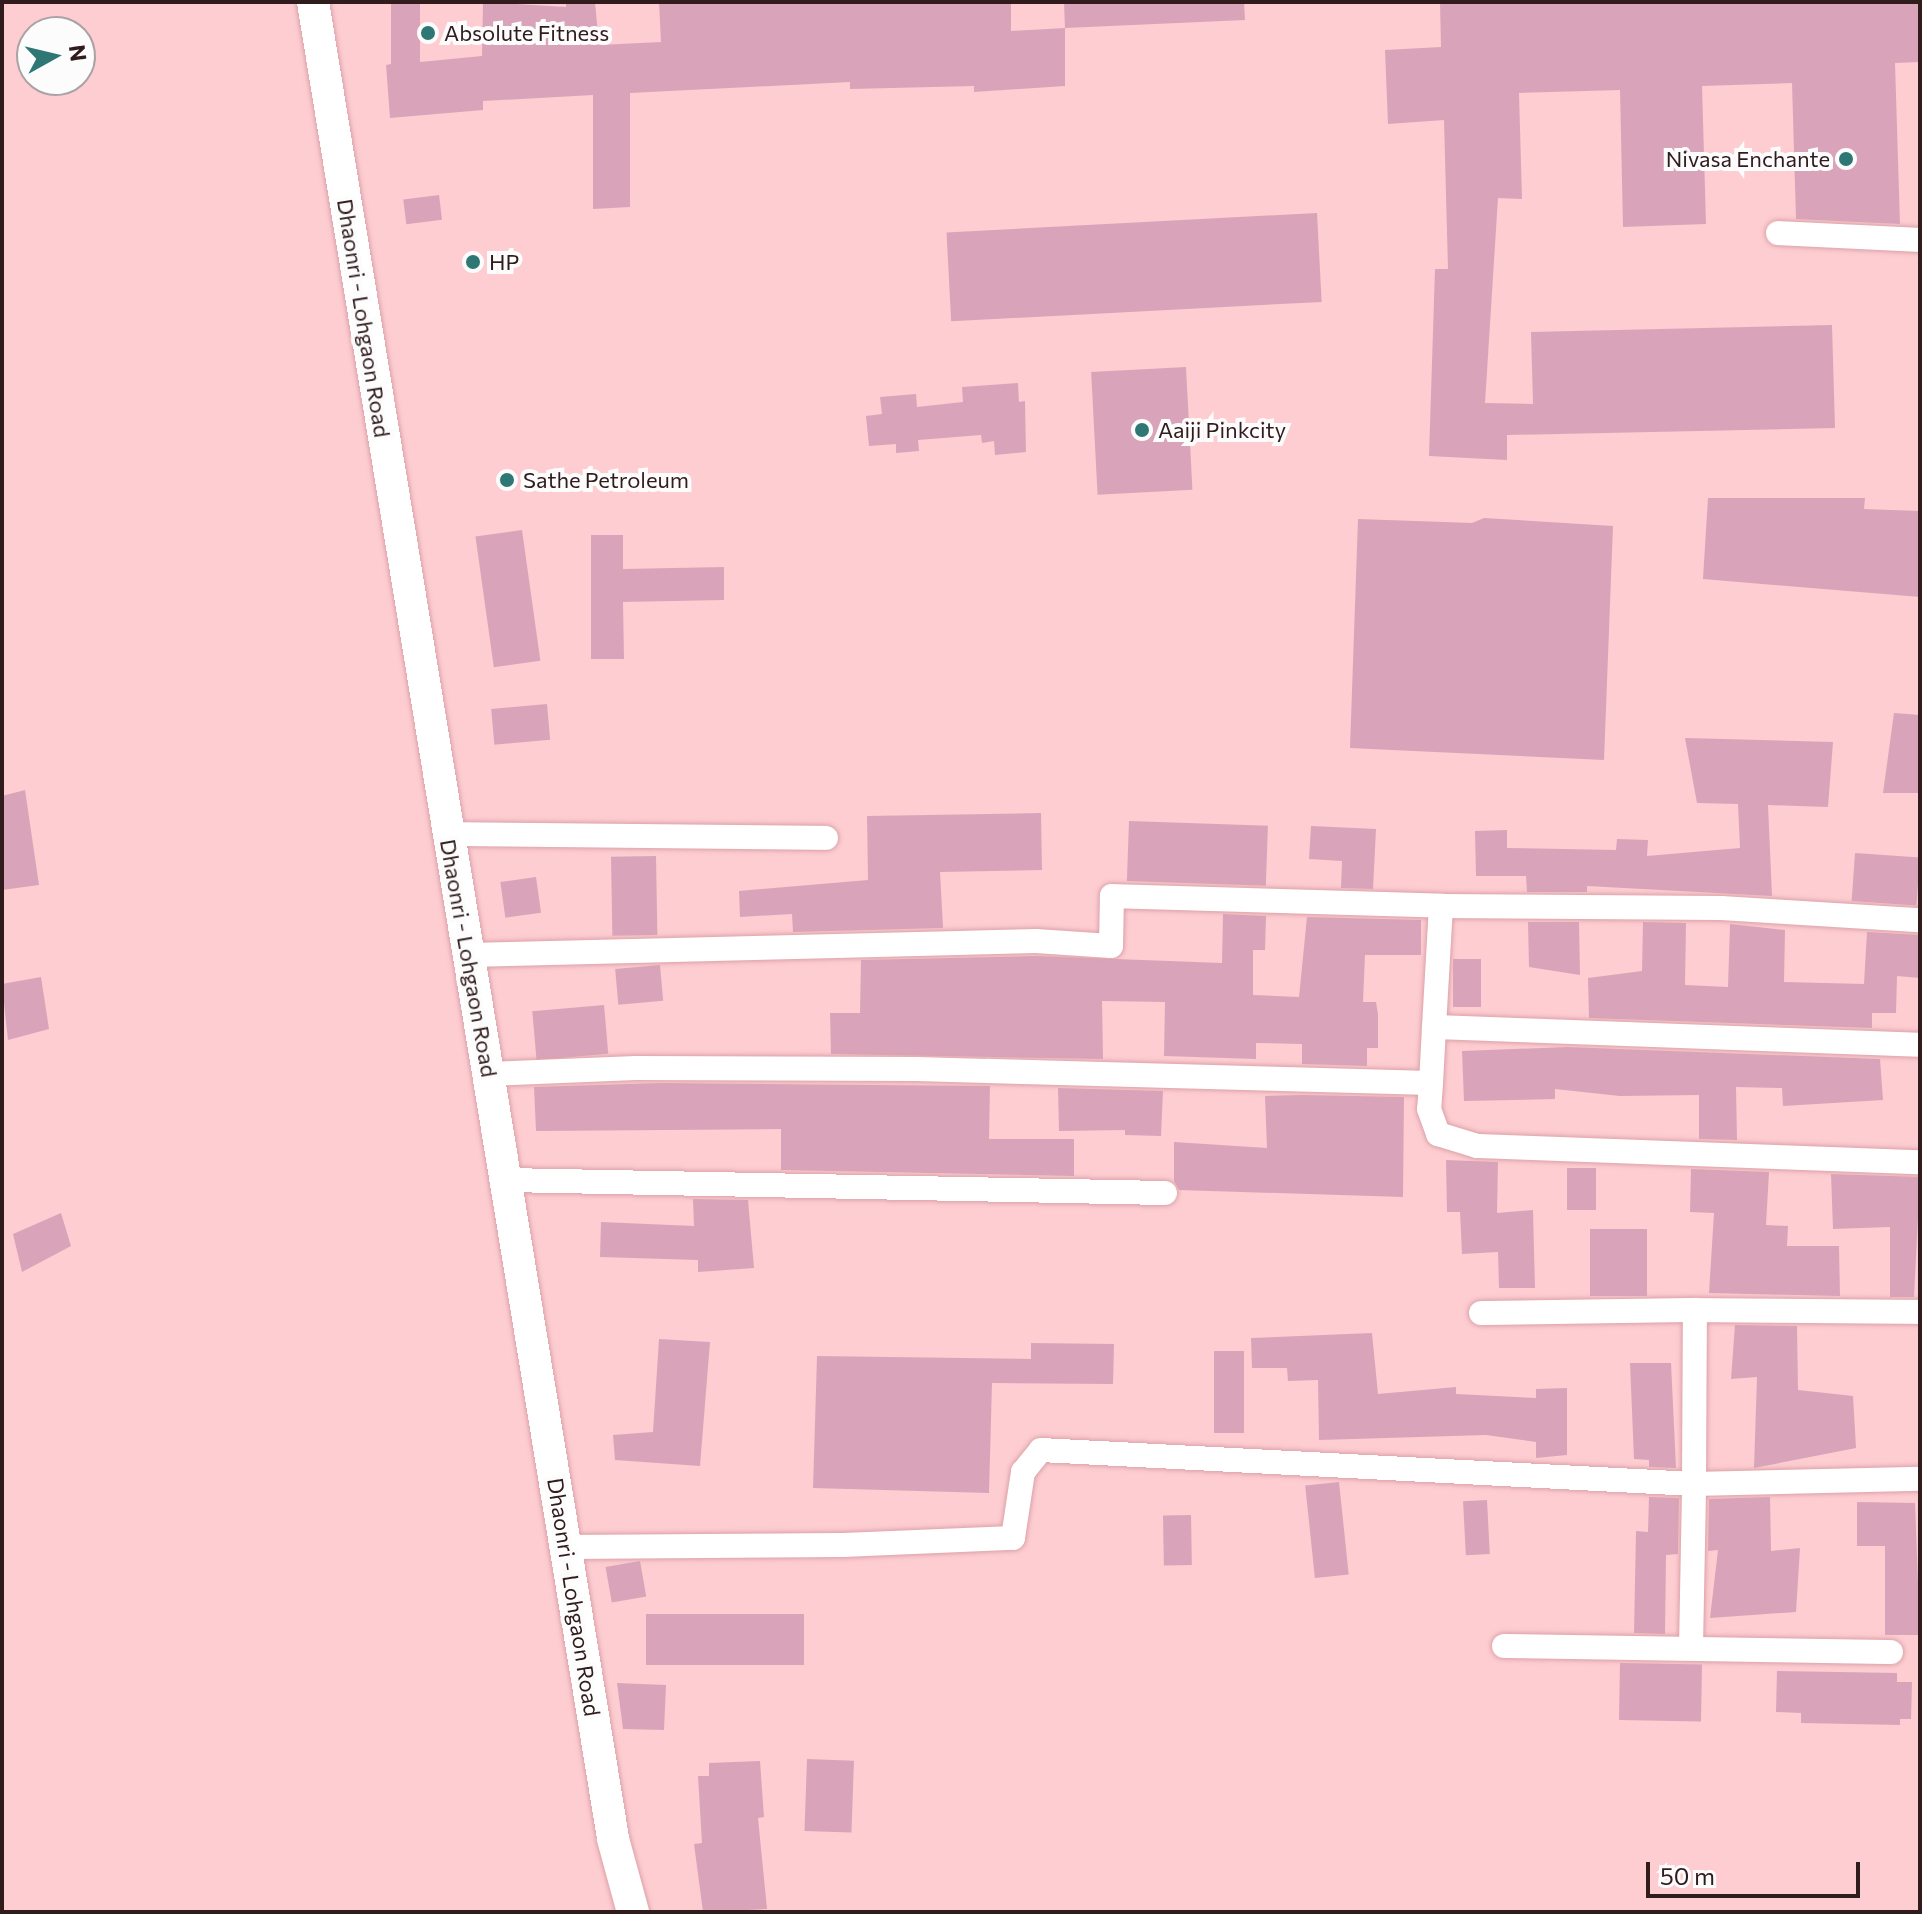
<!DOCTYPE html>
<html>
<head>
<meta charset="utf-8">
<style>
  body { margin:0 }
  #map { position:relative; width:1922px; height:1914px; overflow:hidden; background:#fdcdd1; font-family:Commissioner,sans-serif }
  div>[style] { position:absolute }
  .building>* { inset:0; background:#d9a4ba; transform-origin:0 0 }
  .roads { filter:drop-shadow(0 0 2px #dca2a8) drop-shadow(0 0 2px #dca2a8) }
  .minor>* { height:24px; margin:-12px; padding:0 12px; transform-origin:12px; border-radius:12px; background:#fff }
  .secondary>* { height:32px; margin:-16px; padding:0 16px; transform-origin:16px; border-radius:16px; background:#fff }
  .dots>* { width:22px; height:22px; translate:-50% -50%; box-sizing:border-box; border:4px solid #fcfcfc; border-radius:50% }
  span { translate:-50% -50%; white-space:nowrap; text-align:center; line-height:1.15; -webkit-text-stroke:8px #fcfcfc; paint-order:stroke }
  .poi-label { font-size:22px; color:#301b1d }
  .left { translate:0 -50%; text-align:left }
  .right { translate:-100% -50%; text-align:right }
  .street-label { font-size:22px; color:#301b1d }
  .frame { position:absolute; inset:0; border:4px solid #301b1d; pointer-events:none }
  .north { position:absolute; left:16px; top:16px; width:80px; height:80px; box-sizing:border-box; background:#fcfcfc; border:2px solid #aaa2a3; border-radius:50%; rotate:82deg; font-size:22px; font-weight:700; line-height:32px; text-align:center; color:#301b1d }
  .north::after { content:''; display:block; margin:auto; width:28px; height:36px; background:#2e7775; clip-path:polygon(50% 0,100% 100%,50% 72%,0 100%) }
  .scale { position:absolute; left:1646px; top:1862px; width:214px; height:36px; box-sizing:border-box; border:4px solid #301b1d; border-top:0; padding-left:10px; font-size:24px; line-height:28px; white-space:nowrap; color:#301b1d; -webkit-text-stroke:6px #fcfcfc; paint-order:stroke }
</style>
</head>
<body>
<div id="map">
  <div class="building">
    <i style="clip-path:polygon(391px 2px,420px 2px,420px 62px,482px 56px,483px 2px,566px 7px,566px 2px,595px 2px,599px 45px,661px 42px,659px 2px,1011px 2px,1011px 31px,1065px 28px,1065px 86px,974px 92px,974px 86px,850px 89px,850px 82px,630px 93px,630px 207px,593px 209px,593px 95px,483px 101px,483px 110px,390px 118px,386px 65px,391px 64px)"></i>
    <i style="clip-path:polygon(1064px 2px,1244px 2px,1245px 20px,1065px 28px)"></i>
    <i style="clip-path:polygon(1440px 2px,1920px 2px,1920px 62px,1895px 63px,1900px 224px,1796px 219px,1792px 83px,1702px 86px,1706px 224px,1623px 227px,1620px 90px,1519px 93px,1522px 199px,1498px 198px,1485px 403px,1533px 404px,1531px 332px,1832px 325px,1835px 428px,1507px 435px,1507px 460px,1429px 456px,1435px 269px,1448px 269px,1444px 120px,1388px 124px,1385px 50px,1441px 47px)"></i>
    <i style="left:439px;top:195px;width:25px;height:36px;rotate:83deg"></i>
    <i style="left:1317px;top:213px;width:89px;height:371px;rotate:87deg"></i>
    <i style="left:1186px;top:367px;width:123px;height:95px;rotate:87deg"></i>
    <i style="clip-path:polygon(1018px 383px,1019px 402px,1025px 401px,1026px 452px,995px 455px,994px 441px,982px 443px,981px 435px,918px 440px,919px 451px,896px 453px,896px 444px,869px 446px,866px 416px,882px 414px,880px 397px,916px 394px,917px 407px,963px 402px,962px 387px)"></i>
    <i style="clip-path:polygon(1708px 498px,1865px 498px,1864px 509px,1920px 511px,1920px 597px,1703px 579px)"></i>
    <i style="clip-path:polygon(1484px 518px,1613px 526px,1604px 760px,1350px 748px,1358px 519px,1472px 523px)"></i>
    <i style="left:522px;top:530px;width:132px;height:47px;rotate:82deg"></i>
    <i style="clip-path:polygon(591px 535px,623px 535px,623px 569px,724px 567px,724px 600px,623px 602px,624px 659px,591px 659px)"></i>
    <i style="left:547px;top:704px;width:36px;height:56px;rotate:85deg"></i>
    <i style="clip-path:polygon(1894px 713px,1920px 715px,1920px 793px,1883px 793px)"></i>
    <i style="clip-path:polygon(1685px 738px,1833px 742px,1828px 807px,1768px 805px,1772px 896px,1587px 886px,1587px 892px,1527px 892px,1526px 876px,1476px 876px,1475px 831px,1507px 830px,1507px 848px,1616px 850px,1617px 839px,1648px 840px,1647px 856px,1740px 848px,1738px 804px,1697px 803px)"></i>
    <i style="clip-path:polygon(25px 790px,39px 885px,2px 890px,2px 796px)"></i>
    <i style="clip-path:polygon(1041px 813px,1042px 870px,940px 872px,943px 928px,793px 932px,792px 914px,740px 917px,739px 891px,868px 880px,867px 816px)"></i>
    <i style="left:1129px;top:821px;width:139px;height:60px;rotate:2deg"></i>
    <i style="clip-path:polygon(1311px 826px,1376px 829px,1373px 889px,1341px 888px,1342px 861px,1309px 859px)"></i>
    <i style="left:1855px;top:853px;width:65px;height:48px;rotate:4deg"></i>
    <i style="left:656px;top:856px;width:79px;height:45px;rotate:89deg"></i>
    <i style="left:536px;top:877px;width:36px;height:36px;rotate:82deg"></i>
    <i style="clip-path:polygon(1223px 914px,1266px 916px,1265px 950px,1253px 950px,1253px 995px,1299px 997px,1307px 917px,1421px 920px,1421px 955px,1365px 955px,1363px 1002px,1376px 1002px,1378px 1014px,1378px 1048px,1367px 1048px,1367px 1066px,1302px 1064px,1302px 1044px,1256px 1043px,1256px 1059px,1164px 1056px,1165px 1002px,1102px 1001px,1103px 1059px,831px 1054px,830px 1013px,860px 1013px,861px 960px,1036px 956px,1222px 963px)"></i>
    <i style="clip-path:polygon(1528px 922px,1579px 922px,1580px 975px,1529px 967px)"></i>
    <i style="clip-path:polygon(1643px 922px,1686px 923px,1685px 985px,1728px 987px,1730px 924px,1785px 930px,1784px 982px,1864px 984px,1867px 932px,1920px 935px,1920px 978px,1897px 976px,1896px 1013px,1872px 1013px,1872px 1028px,1589px 1018px,1588px 978px,1642px 971px)"></i>
    <i style="left:1453px;top:959px;width:28px;height:48px"></i>
    <i style="left:660px;top:965px;width:36px;height:45px;rotate:85deg"></i>
    <i style="clip-path:polygon(41px 977px,49px 1029px,8px 1040px,2px 984px)"></i>
    <i style="left:604px;top:1005px;width:49px;height:72px;rotate:85deg"></i>
    <i style="clip-path:polygon(1567px 1047px,1880px 1059px,1883px 1100px,1783px 1106px,1782px 1088px,1736px 1087px,1737px 1140px,1699px 1139px,1699px 1095px,1620px 1096px,1555px 1089px,1555px 1099px,1464px 1101px,1462px 1051px)"></i>
    <i style="clip-path:polygon(660px 1083px,990px 1086px,989px 1139px,1074px 1139px,1074px 1176px,781px 1170px,781px 1129px,536px 1131px,534px 1087px)"></i>
    <i style="clip-path:polygon(1058px 1088px,1163px 1091px,1161px 1136px,1125px 1135px,1125px 1130px,1059px 1131px)"></i>
    <i style="clip-path:polygon(1302px 1095px,1404px 1097px,1403px 1197px,1179px 1190px,1174px 1181px,1174px 1142px,1267px 1148px,1265px 1096px)"></i>
    <i style="clip-path:polygon(1446px 1160px,1498px 1162px,1497px 1213px,1533px 1210px,1535px 1288px,1499px 1288px,1498px 1252px,1462px 1254px,1460px 1212px,1447px 1212px)"></i>
    <i style="left:1567px;top:1168px;width:29px;height:42px"></i>
    <i style="clip-path:polygon(1691px 1169px,1769px 1172px,1766px 1225px,1788px 1226px,1787px 1246px,1839px 1246px,1840px 1296px,1709px 1293px,1714px 1213px,1690px 1212px)"></i>
    <i style="clip-path:polygon(1831px 1174px,1920px 1177px,1914px 1297px,1890px 1297px,1890px 1227px,1833px 1229px)"></i>
    <i style="clip-path:polygon(693px 1199px,748px 1200px,754px 1268px,698px 1272px,698px 1260px,600px 1257px,601px 1222px,694px 1226px)"></i>
    <i style="clip-path:polygon(61px 1213px,71px 1246px,22px 1272px,13px 1234px)"></i>
    <i style="left:1590px;top:1229px;width:57px;height:67px"></i>
    <i style="clip-path:polygon(1735px 1325px,1797px 1326px,1798px 1390px,1853px 1396px,1856px 1448px,1754px 1468px,1757px 1377px,1731px 1379px)"></i>
    <i style="clip-path:polygon(1372px 1333px,1378px 1394px,1456px 1387px,1456px 1394px,1536px 1398px,1536px 1389px,1567px 1388px,1567px 1455px,1536px 1458px,1536px 1442px,1486px 1435px,1319px 1440px,1318px 1380px,1288px 1381px,1287px 1368px,1252px 1368px,1251px 1338px)"></i>
    <i style="clip-path:polygon(659px 1339px,710px 1342px,700px 1466px,615px 1460px,613px 1435px,653px 1432px)"></i>
    <i style="clip-path:polygon(1031px 1343px,1114px 1344px,1113px 1384px,992px 1383px,989px 1493px,813px 1488px,817px 1356px,1031px 1359px)"></i>
    <i style="left:1214px;top:1351px;width:30px;height:82px"></i>
    <i style="clip-path:polygon(1630px 1363px,1671px 1363px,1676px 1468px,1649px 1467px,1649px 1460px,1634px 1459px)"></i>
    <i style="left:1339px;top:1482px;width:93px;height:34px;rotate:84deg"></i>
    <i style="clip-path:polygon(1649px 1497px,1679px 1498px,1678px 1554px,1666px 1555px,1665px 1634px,1634px 1633px,1636px 1531px,1648px 1532px)"></i>
    <i style="clip-path:polygon(1770px 1497px,1771px 1551px,1800px 1548px,1796px 1612px,1710px 1618px,1718px 1550px,1708px 1551px,1709px 1499px)"></i>
    <i style="left:1487px;top:1500px;width:54px;height:24px;rotate:87deg"></i>
    <i style="clip-path:polygon(1857px 1502px,1915px 1503px,1920px 1635px,1885px 1635px,1885px 1546px,1857px 1546px)"></i>
    <i style="left:1191px;top:1515px;width:50px;height:28px;rotate:89deg"></i>
    <i style="left:640px;top:1561px;width:36px;height:35px;rotate:80deg"></i>
    <i style="left:646px;top:1614px;width:158px;height:51px"></i>
    <i style="left:1620px;top:1663px;width:82px;height:57px;rotate:1deg"></i>
    <i style="clip-path:polygon(1777px 1671px,1897px 1673px,1897px 1682px,1912px 1682px,1911px 1719px,1900px 1719px,1900px 1725px,1801px 1723px,1801px 1713px,1776px 1712px)"></i>
    <i style="clip-path:polygon(617px 1683px,666px 1685px,664px 1730px,623px 1729px)"></i>
    <i style="left:807px;top:1759px;width:47px;height:72px;rotate:2deg"></i>
    <i style="clip-path:polygon(760px 1761px,764px 1817px,758px 1818px,767px 1909px,703px 1912px,694px 1844px,702px 1843px,698px 1776px,709px 1776px,709px 1763px)"></i>
  </div>
  <div class="roads">
    <div class="minor">
      <i style="left:1778px;top:233px;width:142px;rotate:2.8deg"></i>
      <i style="left:447px;top:834px;width:379px;rotate:0.6deg"></i>
      <i style="left:469px;top:955px;width:567px;rotate:-1.41deg"></i>
      <i style="left:1036px;top:941px;width:75px;rotate:3.8deg"></i>
      <i style="left:1111px;top:946px;width:50px;rotate:-88.9deg"></i>
      <i style="left:1112px;top:896px;width:329px;rotate:1.7deg"></i>
      <i style="left:1434px;top:1027px;width:121px;rotate:-86.7deg"></i>
      <i style="left:1441px;top:906px;width:280px;rotate:0.4deg"></i>
      <i style="left:1721px;top:908px;width:199px;rotate:3.5deg"></i>
      <i style="left:488px;top:1074px;width:148px;rotate:-2.3deg"></i>
      <i style="left:636px;top:1068px;width:280px;rotate:0.2deg"></i>
      <i style="left:916px;top:1069px;width:515px;rotate:1.56deg"></i>
      <i style="left:1431px;top:1083px;width:56px;rotate:-86.9deg"></i>
      <i style="left:1434px;top:1027px;width:486px;rotate:2.1deg"></i>
      <i style="left:1431px;top:1083px;width:26px;rotate:94deg"></i>
      <i style="left:1429px;top:1109px;width:27px;rotate:70deg"></i>
      <i style="left:1438px;top:1134px;width:41px;rotate:17.1deg"></i>
      <i style="left:1477px;top:1146px;width:443px;rotate:2.1deg"></i>
      <i style="left:506px;top:1180px;width:659px;rotate:1.13deg"></i>
      <i style="left:1481px;top:1313px;width:214px;rotate:-0.8deg"></i>
      <i style="left:565px;top:1547px;width:278px;rotate:-0.4deg"></i>
      <i style="left:843px;top:1545px;width:170px;rotate:-2.4deg"></i>
      <i style="left:1013px;top:1538px;width:67px;rotate:-81.4deg"></i>
      <i style="left:1023px;top:1472px;width:28px;rotate:-51deg"></i>
      <i style="left:1041px;top:1450px;width:654px;rotate:2.98deg"></i>
      <i style="left:1694px;top:1484px;width:174px;rotate:-89.7deg"></i>
      <i style="left:1695px;top:1310px;width:225px;rotate:0.5deg"></i>
      <i style="left:1504px;top:1646px;width:387px;rotate:0.9deg"></i>
      <i style="left:1691px;top:1647px;width:163px;rotate:-88.9deg"></i>
      <i style="left:1694px;top:1484px;width:226px;rotate:-1.3deg"></i>
    </div>
    <div class="secondary">
      <i style="left:313px;top:2px;width:1861px;rotate:80.72deg"></i>
      <i style="left:613px;top:1839px;width:76px;rotate:74.7deg"></i>
    </div>
  </div>
  <div class="dots">
    <i style="left:428px;top:33px;background:#2e7775"></i>
    <i style="left:1846px;top:159px;background:#2e7775"></i>
    <i style="left:473px;top:262px;background:#2e7775"></i>
    <i style="left:1142px;top:430px;background:#2e7775"></i>
    <i style="left:507px;top:480px;background:#2e7775"></i>
  </div>
  <div class="poi-label">
    <span class="left" style="left:444px;top:33px">Absolute Fitness</span>
    <span class="right" style="left:1830px;top:159px">Nivasa Enchante</span>
    <span class="left" style="left:489px;top:262px">HP</span>
    <span class="left" style="left:1158px;top:430px">Aaiji Pinkcity</span>
    <span class="left" style="left:523px;top:480px">Sathe Petroleum</span>
  </div>
  <div class="street-label">
    <span style="left:364px;top:318px;rotate:81deg">Dhaonri - Lohgaon Road</span>
    <span style="left:469px;top:958px;rotate:80deg">Dhaonri - Lohgaon Road</span>
    <span style="left:574px;top:1597px;rotate:81deg">Dhaonri - Lohgaon Road</span>
  </div>
  <div class="frame"></div>
  <div class="north">N</div>
  <div class="scale">50 m</div>
</div>
</body>
</html>
